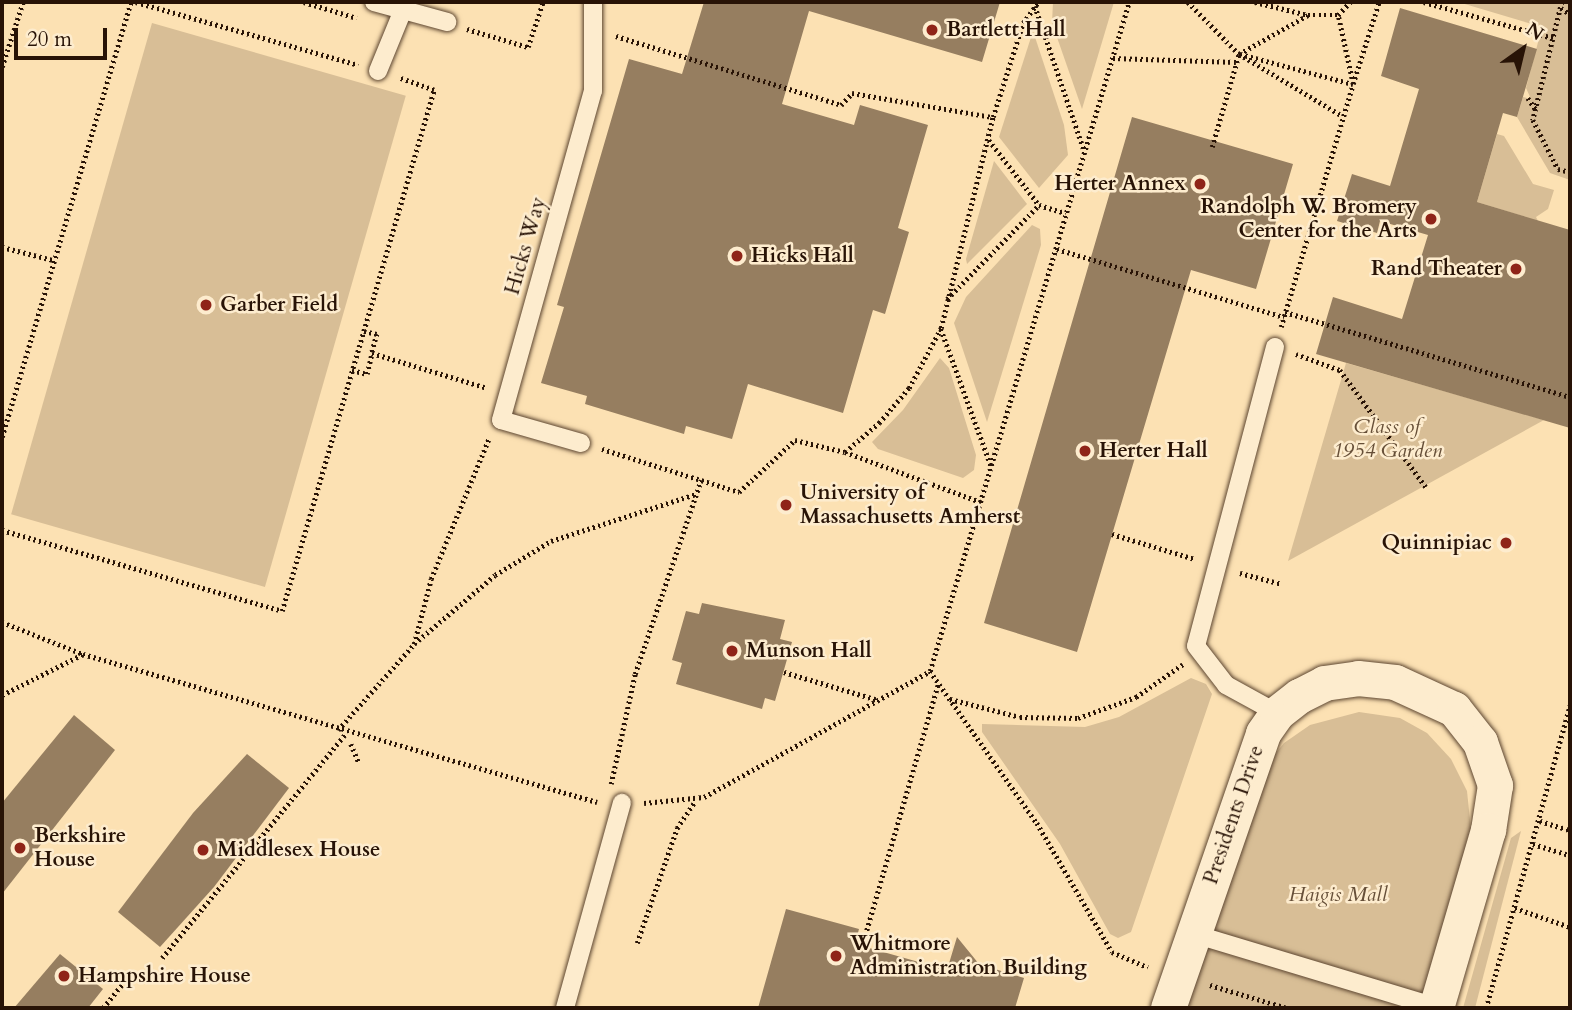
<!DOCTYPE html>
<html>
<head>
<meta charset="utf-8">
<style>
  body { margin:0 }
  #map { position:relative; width:1572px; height:1010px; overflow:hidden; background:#fce1b3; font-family:Cardo,serif }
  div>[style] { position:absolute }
  .green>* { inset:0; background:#d8be96; transform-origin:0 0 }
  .building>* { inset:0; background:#967e60 }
  .path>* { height:4.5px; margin-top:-2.25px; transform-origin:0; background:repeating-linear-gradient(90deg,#281306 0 2px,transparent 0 5.5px) }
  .roads { filter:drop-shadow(0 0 2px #5d4631) drop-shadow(0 0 2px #5d4631) }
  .lane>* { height:18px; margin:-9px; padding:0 9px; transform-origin:9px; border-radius:9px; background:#fdecce }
  .street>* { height:35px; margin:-17.5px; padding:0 17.5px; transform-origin:17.5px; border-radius:17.5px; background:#fdecce }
  .dots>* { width:19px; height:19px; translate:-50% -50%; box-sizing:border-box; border:4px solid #fdecce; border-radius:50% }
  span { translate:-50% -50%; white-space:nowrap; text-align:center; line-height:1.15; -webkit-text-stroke:5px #fdecce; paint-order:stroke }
  .poi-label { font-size:21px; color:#281306; font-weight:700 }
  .left { translate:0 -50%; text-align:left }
  .right { translate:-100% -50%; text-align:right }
  .street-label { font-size:21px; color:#281306 }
  .park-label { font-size:21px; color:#664f38; font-style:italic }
  .frame { position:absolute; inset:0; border:4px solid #281306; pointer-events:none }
  .north { position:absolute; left:1488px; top:14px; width:70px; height:70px; -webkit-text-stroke:5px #fdecce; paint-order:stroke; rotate:34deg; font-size:19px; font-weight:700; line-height:28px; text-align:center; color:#281306 }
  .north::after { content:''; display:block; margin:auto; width:24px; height:32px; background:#281306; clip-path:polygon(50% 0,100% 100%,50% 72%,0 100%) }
  .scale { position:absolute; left:14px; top:28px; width:93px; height:32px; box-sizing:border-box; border:4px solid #281306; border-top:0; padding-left:9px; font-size:21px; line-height:24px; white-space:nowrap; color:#281306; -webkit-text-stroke:5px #fdecce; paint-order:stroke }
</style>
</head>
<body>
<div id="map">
  <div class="green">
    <i style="clip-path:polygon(1053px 2px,1114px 2px,1082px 109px,1052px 23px)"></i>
    <i style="clip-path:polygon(1458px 2px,1570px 2px,1570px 180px,1550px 173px,1517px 117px,1523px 97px,1531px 99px,1526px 88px,1542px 27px)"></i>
    <i style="left:152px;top:23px;width:264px;height:511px;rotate:16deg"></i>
    <i style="clip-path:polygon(1033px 31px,1064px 125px,1068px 155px,1039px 188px,999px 137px)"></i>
    <i style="clip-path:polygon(1497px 134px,1504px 136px,1533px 184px,1554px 190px,1548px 209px,1536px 217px,1540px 225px,1520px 237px,1526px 217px,1477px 202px)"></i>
    <i style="clip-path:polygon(994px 161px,1027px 204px,967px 264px,966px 259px)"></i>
    <i style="clip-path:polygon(1032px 225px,1040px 229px,1041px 245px,987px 422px,954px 323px,966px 297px)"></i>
    <i style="clip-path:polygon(940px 358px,949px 368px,976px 455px,974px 470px,963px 478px,878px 449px,872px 442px,903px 410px)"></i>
    <i style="clip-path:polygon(1346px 363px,1544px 420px,1288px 561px)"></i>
    <i style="clip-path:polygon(1191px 678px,1206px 684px,1212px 694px,1131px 932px,1118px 938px,1110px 934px,1060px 844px,982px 732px,982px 724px,1085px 727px,1119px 717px)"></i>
    <i style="clip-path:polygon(1359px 712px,1400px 718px,1427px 733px,1451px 759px,1467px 791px,1471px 830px,1422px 1008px,1183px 1008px,1268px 763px,1284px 743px,1310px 725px)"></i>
    <i style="clip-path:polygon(1521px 831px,1475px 1008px,1463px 1008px,1511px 838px)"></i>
  </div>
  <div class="building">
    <i style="clip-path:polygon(704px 2px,1000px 2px,982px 62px,809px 11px,782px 104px,854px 125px,860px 105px,928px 125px,898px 228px,909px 232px,885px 314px,873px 310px,843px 413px,748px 384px,732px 439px,686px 426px,684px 434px,585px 404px,587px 396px,541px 383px,564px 307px,557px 305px,629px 59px,682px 74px)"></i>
    <i style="clip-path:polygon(1400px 8px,1537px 49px,1517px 117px,1503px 113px,1477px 202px,1570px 230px,1570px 428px,1316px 354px,1333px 297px,1402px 319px,1428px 235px,1380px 221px,1377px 233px,1337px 221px,1352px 174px,1390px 186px,1419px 89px,1381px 76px)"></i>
    <i style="clip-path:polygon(1132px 117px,1293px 164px,1256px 289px,1191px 270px,1077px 652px,984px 623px)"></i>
    <i style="clip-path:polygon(702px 603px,785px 620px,780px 639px,792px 642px,775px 701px,765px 698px,762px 709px,676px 684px,682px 663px,672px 660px,686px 611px,699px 614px)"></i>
    <i style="clip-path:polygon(74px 715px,115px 750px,2px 894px,2px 803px)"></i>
    <i style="clip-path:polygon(247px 754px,289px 788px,214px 887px,160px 947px,118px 912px,193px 813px)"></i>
    <i style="clip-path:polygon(786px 909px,859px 929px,855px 944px,947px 970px,957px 937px,979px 964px,1024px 978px,1015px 1008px,758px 1008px)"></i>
    <i style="clip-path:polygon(60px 954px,103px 989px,88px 1008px,14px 1008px)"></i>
  </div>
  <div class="path">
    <i style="left:136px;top:2px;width:231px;rotate:15.8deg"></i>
    <i style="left:304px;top:2px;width:55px;rotate:16.8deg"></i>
    <i style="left:1188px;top:2px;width:73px;rotate:45.6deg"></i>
    <i style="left:1239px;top:54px;width:119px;rotate:30.9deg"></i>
    <i style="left:1255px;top:2px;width:55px;rotate:13.8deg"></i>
    <i style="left:1424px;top:2px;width:134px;rotate:15.6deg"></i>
    <i style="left:1562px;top:2px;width:122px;rotate:103.8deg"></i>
    <i style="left:1533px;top:120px;width:55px;rotate:63deg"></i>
    <i style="left:1558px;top:169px;width:12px;rotate:14deg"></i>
    <i style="left:1035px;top:6px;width:152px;rotate:71.2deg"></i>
    <i style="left:1561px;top:8px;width:11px;rotate:34deg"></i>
    <i style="left:467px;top:29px;width:64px;rotate:16.4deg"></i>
    <i style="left:528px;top:47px;width:47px;rotate:-71.6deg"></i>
    <i style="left:616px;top:36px;width:235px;rotate:17deg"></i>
    <i style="left:841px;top:105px;width:16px;rotate:-47deg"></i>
    <i style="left:852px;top:93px;width:143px;rotate:9.7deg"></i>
    <i style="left:1240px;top:54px;width:117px;rotate:14.9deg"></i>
    <i style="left:1353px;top:84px;width:86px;rotate:-72.4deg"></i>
    <i style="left:1113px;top:58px;width:123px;rotate:1.9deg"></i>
    <i style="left:2px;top:67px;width:68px;rotate:-72.1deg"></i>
    <i style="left:1528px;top:98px;width:14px;rotate:56deg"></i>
    <i style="left:989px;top:140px;width:82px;rotate:52.4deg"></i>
    <i style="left:1212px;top:147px;width:97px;rotate:-73.8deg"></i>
    <i style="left:1239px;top:54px;width:79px;rotate:-29.5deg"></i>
    <i style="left:1308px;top:15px;width:30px"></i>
    <i style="left:1338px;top:15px;width:18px;rotate:-47deg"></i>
    <i style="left:2px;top:247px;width:53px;rotate:14.3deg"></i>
    <i style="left:1057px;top:249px;width:237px;rotate:16.7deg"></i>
    <i style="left:947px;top:299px;width:132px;rotate:-45.6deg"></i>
    <i style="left:1039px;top:205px;width:28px;rotate:17deg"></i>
    <i style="left:1285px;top:312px;width:297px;rotate:16.6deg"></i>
    <i style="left:1281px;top:327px;width:253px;rotate:-73.5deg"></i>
    <i style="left:1353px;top:84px;width:71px;rotate:-102.3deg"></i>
    <i style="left:941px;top:329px;width:146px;rotate:69.9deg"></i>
    <i style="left:364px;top:331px;width:13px;rotate:13deg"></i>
    <i style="left:377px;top:334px;width:20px;rotate:105deg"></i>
    <i style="left:1296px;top:354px;width:47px;rotate:20deg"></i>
    <i style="left:1340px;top:370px;width:145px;rotate:53.7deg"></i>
    <i style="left:352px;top:370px;width:16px;rotate:15deg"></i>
    <i style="left:367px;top:374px;width:22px;rotate:-77deg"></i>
    <i style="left:372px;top:353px;width:120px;rotate:16.9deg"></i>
    <i style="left:2px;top:437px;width:454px;rotate:-73.5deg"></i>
    <i style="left:602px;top:449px;width:144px;rotate:17.4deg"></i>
    <i style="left:739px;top:492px;width:76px;rotate:-42.9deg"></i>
    <i style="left:795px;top:440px;width:51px;rotate:13.5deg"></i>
    <i style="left:845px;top:452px;width:45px;rotate:-40.5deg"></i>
    <i style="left:879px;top:423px;width:46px;rotate:-49.4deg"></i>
    <i style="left:909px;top:388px;width:68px;rotate:-61.9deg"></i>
    <i style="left:941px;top:328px;width:217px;rotate:-76.2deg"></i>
    <i style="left:993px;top:117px;width:99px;rotate:-72.3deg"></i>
    <i style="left:1023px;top:23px;width:26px;rotate:-54deg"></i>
    <i style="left:845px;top:452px;width:145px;rotate:20.2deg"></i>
    <i style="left:2px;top:530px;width:291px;rotate:16.1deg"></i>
    <i style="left:282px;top:611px;width:543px;rotate:-73.74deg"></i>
    <i style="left:434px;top:90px;width:37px;rotate:-161deg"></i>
    <i style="left:1112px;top:534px;width:87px;rotate:16.8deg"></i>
    <i style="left:1240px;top:573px;width:43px;rotate:14.7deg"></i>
    <i style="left:2px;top:622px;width:87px;rotate:21.6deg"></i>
    <i style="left:83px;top:654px;width:535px;rotate:16.06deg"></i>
    <i style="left:414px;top:644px;width:106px;rotate:-40.4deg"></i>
    <i style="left:495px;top:575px;width:66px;rotate:-31.3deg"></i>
    <i style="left:551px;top:541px;width:152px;rotate:-18deg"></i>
    <i style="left:1569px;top:651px;width:1px"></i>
    <i style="left:930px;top:671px;width:186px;rotate:54.9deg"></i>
    <i style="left:1037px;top:823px;width:149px;rotate:59.8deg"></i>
    <i style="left:1112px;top:952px;width:39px;rotate:23deg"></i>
    <i style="left:784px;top:672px;width:98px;rotate:16.6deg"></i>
    <i style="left:2px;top:695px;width:91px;rotate:-26.8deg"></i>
    <i style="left:950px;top:699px;width:72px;rotate:14.4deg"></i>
    <i style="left:1020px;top:717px;width:58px;rotate:1deg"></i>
    <i style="left:1078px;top:718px;width:62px;rotate:-19.9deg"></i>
    <i style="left:1136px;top:697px;width:57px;rotate:-35.1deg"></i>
    <i style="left:338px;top:730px;width:115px;rotate:-48.5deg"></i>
    <i style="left:414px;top:644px;width:67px;rotate:-75.3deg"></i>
    <i style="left:431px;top:579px;width:152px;rotate:-67.6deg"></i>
    <i style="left:351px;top:744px;width:21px;rotate:67deg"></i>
    <i style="left:611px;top:784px;width:113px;rotate:-77.7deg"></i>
    <i style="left:635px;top:674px;width:205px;rotate:-71.2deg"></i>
    <i style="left:644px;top:803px;width:60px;rotate:-5.7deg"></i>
    <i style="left:704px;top:797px;width:259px;rotate:-29.1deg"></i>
    <i style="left:930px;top:671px;width:698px;rotate:-73.43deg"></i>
    <i style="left:1540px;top:821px;width:31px;rotate:17deg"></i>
    <i style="left:1533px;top:844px;width:39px;rotate:17deg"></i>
    <i style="left:1515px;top:908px;width:58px;rotate:19.1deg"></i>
    <i style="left:637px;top:943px;width:122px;rotate:-70.8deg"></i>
    <i style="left:677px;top:828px;width:32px;rotate:-56deg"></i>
    <i style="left:862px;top:946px;width:272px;rotate:-73.8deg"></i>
    <i style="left:162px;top:958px;width:291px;rotate:-50.7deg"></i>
    <i style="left:1210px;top:985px;width:80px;rotate:16.6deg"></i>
    <i style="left:103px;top:1008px;width:33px;rotate:-51deg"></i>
    <i style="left:1486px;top:1008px;width:314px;rotate:-74.5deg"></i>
  </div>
  <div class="roads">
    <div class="lane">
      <i style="left:374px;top:2px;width:76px;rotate:15.3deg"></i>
      <i style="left:378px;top:71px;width:66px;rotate:-67.7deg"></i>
      <i style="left:1275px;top:347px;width:309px;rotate:104.8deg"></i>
      <i style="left:1196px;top:646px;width:49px;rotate:52.4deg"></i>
      <i style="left:1226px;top:685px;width:58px;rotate:28.8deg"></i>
      <i style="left:581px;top:443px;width:83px;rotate:-164deg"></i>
      <i style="left:501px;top:420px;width:342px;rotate:-74.4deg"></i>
      <i style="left:593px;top:91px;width:89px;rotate:-90deg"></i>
      <i style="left:1194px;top:934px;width:253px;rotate:16.8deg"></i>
      <i style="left:565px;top:1008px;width:213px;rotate:-74.5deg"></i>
    </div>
    <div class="street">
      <i style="left:1168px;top:1008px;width:291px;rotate:-70.9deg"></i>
      <i style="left:1263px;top:733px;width:24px;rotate:-55deg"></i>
      <i style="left:1277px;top:713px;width:28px;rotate:-38deg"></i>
      <i style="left:1299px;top:696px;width:28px;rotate:-27deg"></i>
      <i style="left:1324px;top:683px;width:34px;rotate:-8deg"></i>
      <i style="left:1358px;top:678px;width:37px;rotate:6deg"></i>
      <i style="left:1395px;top:682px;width:65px;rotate:24.6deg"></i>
      <i style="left:1454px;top:709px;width:42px;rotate:51.8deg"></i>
      <i style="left:1480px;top:742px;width:46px;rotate:70.8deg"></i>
      <i style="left:1495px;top:785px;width:46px;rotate:98.8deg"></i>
      <i style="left:1488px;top:830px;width:185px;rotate:106.3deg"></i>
    </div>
  </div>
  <div class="dots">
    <i style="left:932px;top:30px;background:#8f2418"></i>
    <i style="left:1200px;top:184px;background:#8f2418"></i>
    <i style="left:1431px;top:219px;background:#8f2418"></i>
    <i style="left:737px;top:256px;background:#8f2418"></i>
    <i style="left:1516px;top:269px;background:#8f2418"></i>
    <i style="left:206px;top:305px;background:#8f2418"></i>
    <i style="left:1085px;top:451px;background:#8f2418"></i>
    <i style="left:786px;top:505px;background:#8f2418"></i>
    <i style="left:1506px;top:543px;background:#8f2418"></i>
    <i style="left:732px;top:651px;background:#8f2418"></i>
    <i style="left:20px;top:848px;background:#8f2418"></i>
    <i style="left:203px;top:850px;background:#8f2418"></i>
    <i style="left:836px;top:956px;background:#8f2418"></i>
    <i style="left:64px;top:976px;background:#8f2418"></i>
  </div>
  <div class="poi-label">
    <span class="left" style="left:946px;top:30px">Bartlett Hall</span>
    <span class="right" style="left:1186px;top:184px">Herter Annex</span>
    <span class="right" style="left:1417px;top:219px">Randolph W. Bromery<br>Center for the Arts</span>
    <span class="left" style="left:751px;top:256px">Hicks Hall</span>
    <span class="right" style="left:1502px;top:269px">Rand Theater</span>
    <span class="left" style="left:220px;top:305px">Garber Field</span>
    <span class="left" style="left:1099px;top:451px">Herter Hall</span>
    <span class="left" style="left:800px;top:505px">University of<br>Massachusetts Amherst</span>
    <span class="right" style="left:1492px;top:543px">Quinnipiac</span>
    <span class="left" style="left:746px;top:651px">Munson Hall</span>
    <span class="left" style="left:34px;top:848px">Berkshire<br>House</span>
    <span class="left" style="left:217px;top:850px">Middlesex House</span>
    <span class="left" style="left:850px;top:956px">Whitmore<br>Administration Building</span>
    <span class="left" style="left:78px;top:976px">Hampshire House</span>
  </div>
  <div class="street-label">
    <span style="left:526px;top:246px;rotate:-74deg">Hicks Way</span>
    <span style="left:1234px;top:815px;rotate:-71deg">Presidents Drive</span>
  </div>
  <div class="park-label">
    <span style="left:1387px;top:439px">Class of<br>1954 Garden</span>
    <span style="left:1338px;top:895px">Haigis Mall</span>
  </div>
  <div class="frame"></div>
  <div class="north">N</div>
  <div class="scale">20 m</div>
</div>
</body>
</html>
